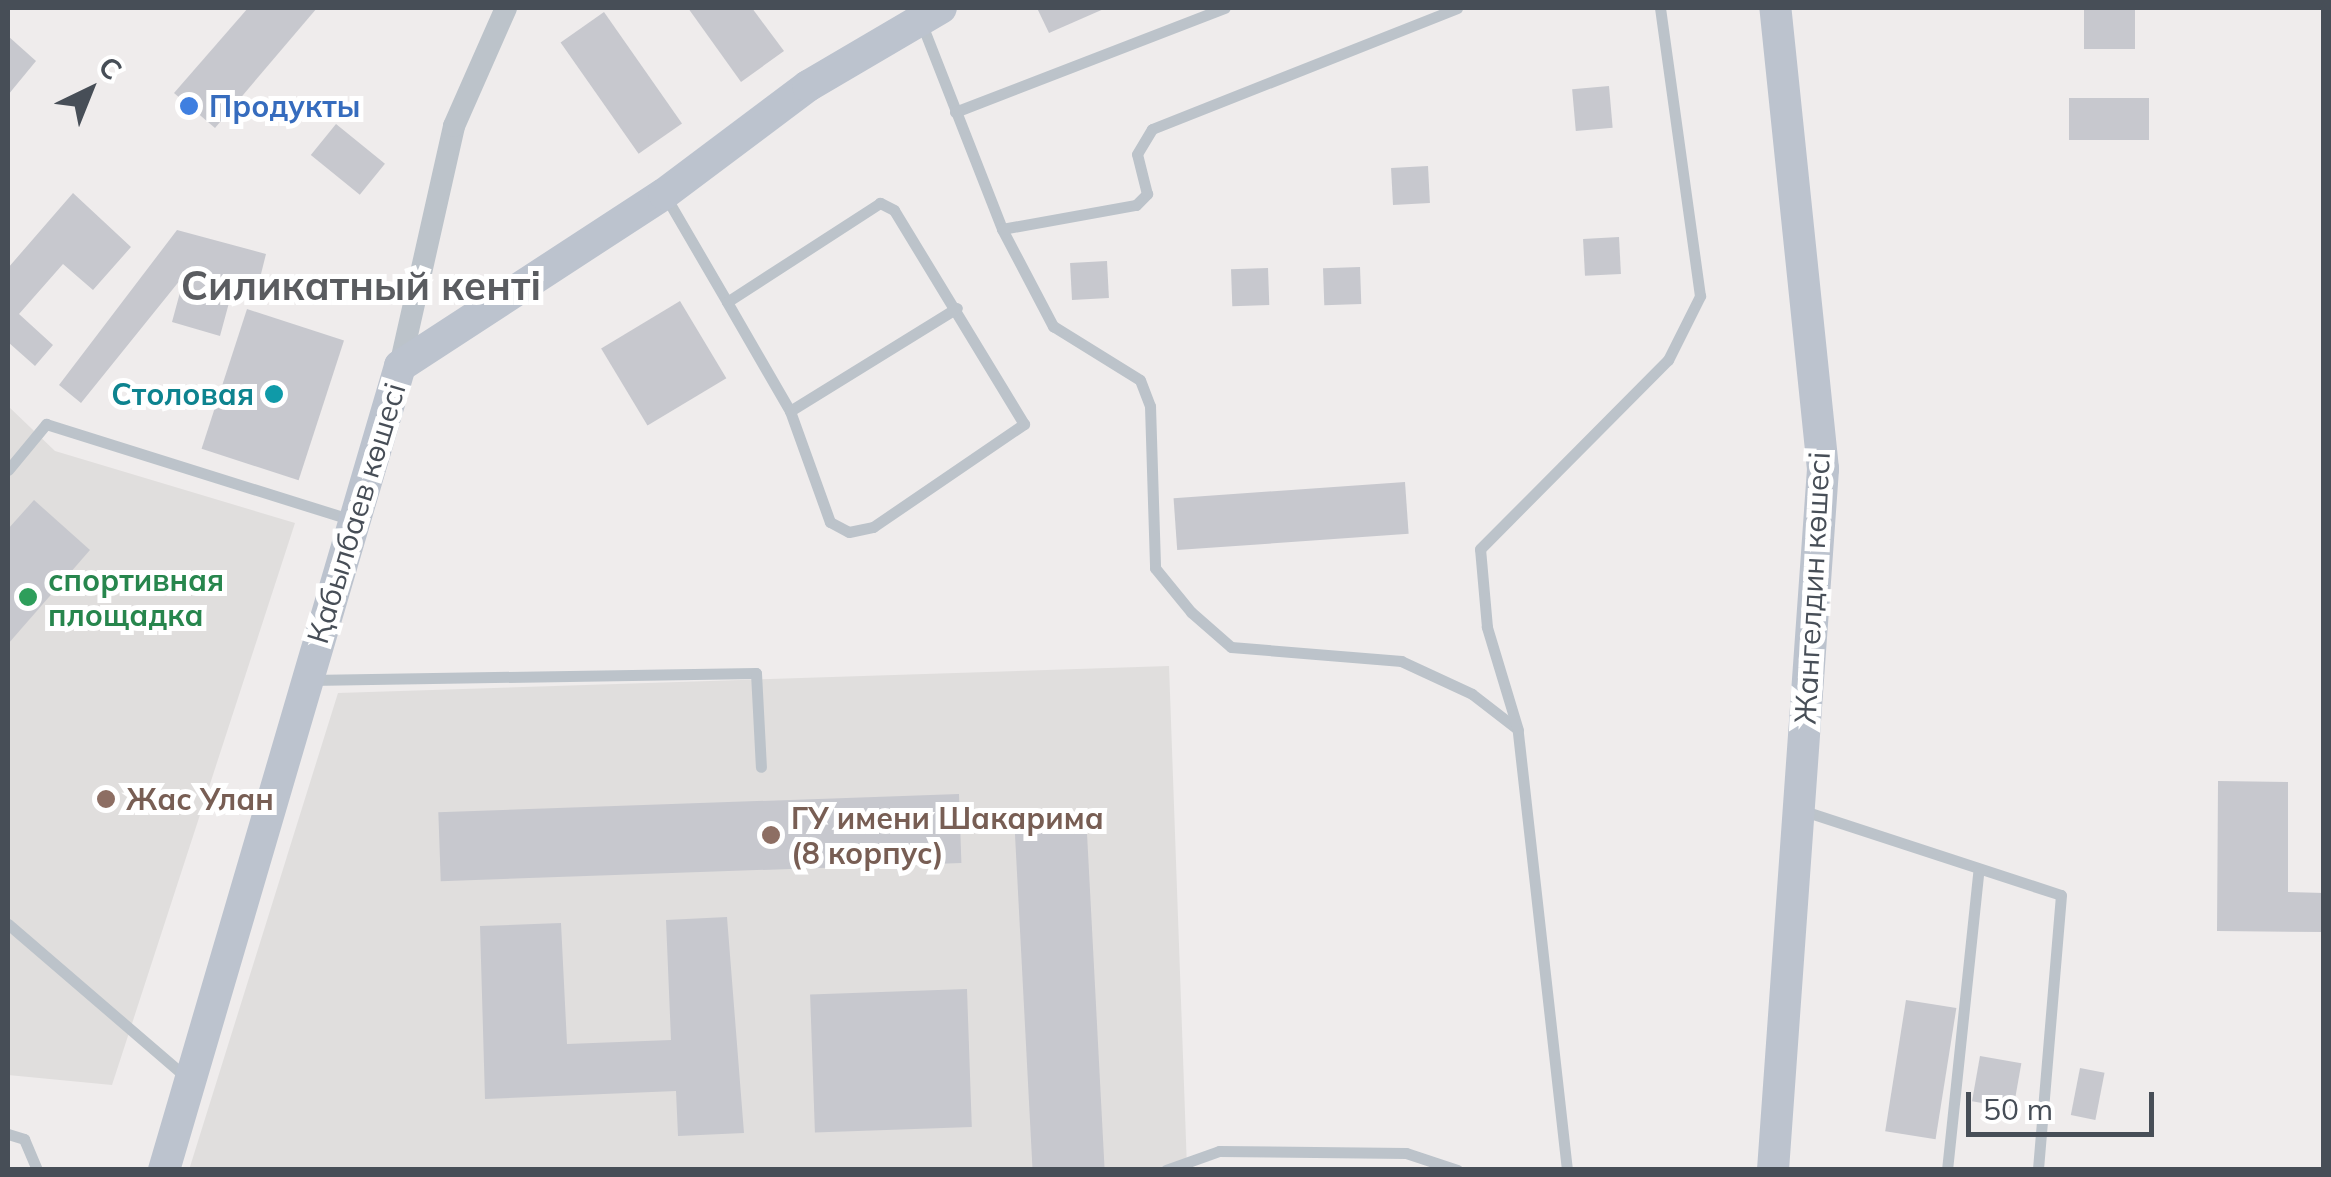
<!DOCTYPE html>
<html>
<head>
<meta charset="utf-8">
<style>
  body { margin:0 }
  #map { position:relative; width:2331px; height:1177px; overflow:hidden; background:#efecec; font-family:Mulish,sans-serif }
  div>[style] { position:absolute }
  .education>* { inset:0; background:#e0dedd }
  .building>* { inset:0; background:#c7c8ce; transform-origin:0 0 }
  .lane>* { height:11px; margin:-5.5px; padding:0 5.5px; transform-origin:5.5px; border-radius:5.5px; background:#bcc3ca }
  .street>* { height:22px; margin:-11px; padding:0 11px; transform-origin:11px; border-radius:11px; background:#bcc3ca }
  .secondary>* { height:32px; margin:-16px; padding:0 16px; transform-origin:16px; border-radius:16px; background:#bcc3ce }
  .dots>* { width:28px; height:28px; translate:-50% -50%; box-sizing:border-box; border:5px solid #fff; border-radius:50% }
  span { translate:-50% -50%; white-space:nowrap; text-align:center; line-height:1.15; -webkit-text-stroke:10px #fff; paint-order:stroke }
  .shop-label { font-size:30px; color:#366cbe; font-weight:700 }
  .left { translate:0 -50%; text-align:left }
  .culture-label { font-size:30px; color:#0d838f; font-weight:700 }
  .right { translate:-100% -50%; text-align:right }
  .street-label { font-size:30px; color:#474e57 }
  .leisure-label { font-size:30px; color:#27864d; font-weight:700 }
  .education-label { font-size:30px; color:#785e54; font-weight:700 }
  .district-label { font-size:40px; color:#5a5c60; font-weight:700 }
  .frame { position:absolute; inset:0; border:10px solid #474e57; pointer-events:none }
  .north { position:absolute; left:40px; top:40px; width:100px; height:100px; -webkit-text-stroke:8px #fff; paint-order:stroke; rotate:43deg; font-size:28px; font-weight:700; line-height:40px; text-align:center; color:#474e57 }
  .north::after { content:''; display:block; margin:auto; width:35px; height:45px; background:#474e57; clip-path:polygon(50% 0,100% 100%,50% 72%,0 100%) }
  .scale { position:absolute; left:1966px; top:1092px; width:188px; height:45px; box-sizing:border-box; border:5px solid #474e57; border-top:0; padding-left:12px; font-size:30px; line-height:35px; white-space:nowrap; color:#474e57; -webkit-text-stroke:8px #fff; paint-order:stroke }
</style>
</head>
<body>
<div id="map">
  <div class="education">
    <i style="clip-path:polygon(8px 406px,55px 451px,295px 523px,112px 1085px,8px 1075px)"></i>
    <i style="clip-path:polygon(1169px 666px,1187px 1169px,189px 1170px,338px 693px)"></i>
  </div>
  <div class="building">
    <i style="clip-path:polygon(248px 8px,317px 8px,215px 128px,174px 93px)"></i>
    <i style="clip-path:polygon(688px 8px,752px 8px,784px 51px,741px 82px)"></i>
    <i style="clip-path:polygon(1037px 8px,1106px 8px,1049px 33px)"></i>
    <i style="left:2084px;top:8px;width:51px;height:41px"></i>
    <i style="left:604px;top:12px;width:136px;height:53px;rotate:55deg"></i>
    <i style="clip-path:polygon(8px 36px,36px 61px,8px 95px)"></i>
    <i style="left:1609px;top:86px;width:42px;height:37px;rotate:85deg"></i>
    <i style="left:2149px;top:98px;width:42px;height:80px;rotate:90deg"></i>
    <i style="left:336px;top:124px;width:63px;height:40px;rotate:39deg"></i>
    <i style="left:1428px;top:166px;width:37px;height:37px;rotate:87deg"></i>
    <i style="clip-path:polygon(73px 193px,131px 247px,93px 290px,63px 264px,19px 314px,53px 345px,35px 366px,8px 342px,8px 268px)"></i>
    <i style="clip-path:polygon(177px 230px,266px 254px,256px 294px,233px 288px,220px 336px,172px 322px,185px 274px,81px 403px,59px 385px)"></i>
    <i style="left:1619px;top:237px;width:37px;height:36px;rotate:87deg"></i>
    <i style="left:1107px;top:261px;width:37px;height:37px;rotate:87deg"></i>
    <i style="left:1360px;top:267px;width:37px;height:37px;rotate:88deg"></i>
    <i style="left:1268px;top:268px;width:37px;height:37px;rotate:88deg"></i>
    <i style="left:680px;top:301px;width:90px;height:92px;rotate:59deg"></i>
    <i style="left:247px;top:309px;width:102px;height:147px;rotate:18deg"></i>
    <i style="left:1405px;top:482px;width:52px;height:232px;rotate:86deg"></i>
    <i style="clip-path:polygon(34px 500px,90px 550px,8px 644px,8px 529px)"></i>
    <i style="clip-path:polygon(2218px 781px,2288px 782px,2288px 892px,2324px 893px,2324px 932px,2217px 931px)"></i>
    <i style="left:959px;top:794px;width:69px;height:521px;rotate:88deg"></i>
    <i style="left:1086px;top:814px;width:356px;height:72px;rotate:87deg"></i>
    <i style="clip-path:polygon(727px 917px,744px 1133px,678px 1136px,676px 1091px,485px 1099px,480px 926px,561px 923px,567px 1044px,671px 1040px,666px 920px)"></i>
    <i style="left:967px;top:989px;width:138px;height:157px;rotate:88deg"></i>
    <i style="left:1906px;top:1000px;width:51px;height:133px;rotate:9deg"></i>
    <i style="left:1980px;top:1056px;width:42px;height:46px;rotate:10deg"></i>
    <i style="left:2080px;top:1068px;width:25px;height:48px;rotate:11deg"></i>
  </div>
  <div class="lane">
    <i style="left:921px;top:22px;width:222px;rotate:68.6deg"></i>
    <i style="left:1002px;top:229px;width:110px;rotate:62.3deg"></i>
    <i style="left:1053px;top:326px;width:102px;rotate:31.8deg"></i>
    <i style="left:1140px;top:380px;width:28px;rotate:69deg"></i>
    <i style="left:1150px;top:406px;width:162px;rotate:88.2deg"></i>
    <i style="left:1155px;top:568px;width:57px;rotate:50.7deg"></i>
    <i style="left:1191px;top:612px;width:53px;rotate:41.2deg"></i>
    <i style="left:1231px;top:647px;width:171px;rotate:4.7deg"></i>
    <i style="left:1401px;top:661px;width:78px;rotate:24.9deg"></i>
    <i style="left:1472px;top:694px;width:56px;rotate:37.7deg"></i>
    <i style="left:955px;top:112px;width:289px;rotate:-21.1deg"></i>
    <i style="left:666px;top:197px;width:121px;rotate:59.8deg"></i>
    <i style="left:727px;top:302px;width:126px;rotate:60deg"></i>
    <i style="left:790px;top:411px;width:118px;rotate:70.2deg"></i>
    <i style="left:830px;top:522px;width:21px;rotate:28deg"></i>
    <i style="left:849px;top:532px;width:25px;rotate:-12deg"></i>
    <i style="left:873px;top:527px;width:183px;rotate:-34.3deg"></i>
    <i style="left:1024px;top:424px;width:250px;rotate:-121.3deg"></i>
    <i style="left:894px;top:210px;width:16px;rotate:-153deg"></i>
    <i style="left:880px;top:203px;width:182px;rotate:147.1deg"></i>
    <i style="left:1002px;top:229px;width:136px;rotate:-10.2deg"></i>
    <i style="left:1136px;top:205px;width:16px;rotate:-45deg"></i>
    <i style="left:1147px;top:194px;width:41px;rotate:-104deg"></i>
    <i style="left:1137px;top:154px;width:29px;rotate:-59deg"></i>
    <i style="left:1152px;top:129px;width:328px;rotate:-21.6deg"></i>
    <i style="left:790px;top:411px;width:196px;rotate:-31.7deg"></i>
    <i style="left:8px;top:470px;width:60px;rotate:-50.4deg"></i>
    <i style="left:46px;top:424px;width:322px;rotate:17.4deg"></i>
    <i style="left:310px;top:680px;width:446px;rotate:-0.9deg"></i>
    <i style="left:756px;top:673px;width:94px;rotate:87deg"></i>
    <i style="left:1804px;top:811px;width:270px;rotate:18.1deg"></i>
    <i style="left:2061px;top:895px;width:276px;rotate:94.8deg"></i>
    <i style="left:8px;top:924px;width:235px;rotate:40.7deg"></i>
    <i style="left:8px;top:1134px;width:17px;rotate:17deg"></i>
    <i style="left:24px;top:1139px;width:34px;rotate:67deg"></i>
    <i style="left:1166px;top:1170px;width:56px;rotate:-19.7deg"></i>
    <i style="left:1219px;top:1151px;width:187px;rotate:0.6deg"></i>
    <i style="left:1406px;top:1153px;width:54px;rotate:18.4deg"></i>
    <i style="left:1567px;top:1170px;width:443px;rotate:-96.4deg"></i>
    <i style="left:1518px;top:730px;width:108px;rotate:-106.8deg"></i>
    <i style="left:1487px;top:627px;width:78px;rotate:-95.1deg"></i>
    <i style="left:1480px;top:549px;width:267px;rotate:-45.2deg"></i>
    <i style="left:1668px;top:360px;width:72px;rotate:-63.4deg"></i>
    <i style="left:1700px;top:296px;width:291px;rotate:-97.9deg"></i>
    <i style="left:1947px;top:1170px;width:299px;rotate:-84deg"></i>
  </div>
  <div class="street">
    <i style="left:400px;top:366px;width:246px;rotate:-77.3deg"></i>
    <i style="left:454px;top:126px;width:129px;rotate:-66.2deg"></i>
  </div>
  <div class="secondary">
    <i style="left:164px;top:1170px;width:838px;rotate:-73.64deg"></i>
    <i style="left:400px;top:366px;width:315px;rotate:-33.1deg"></i>
    <i style="left:664px;top:194px;width:180px;rotate:-36.9deg"></i>
    <i style="left:808px;top:86px;width:154px;rotate:-30.4deg"></i>
    <i style="left:1773px;top:1170px;width:703px;rotate:-85.92deg"></i>
    <i style="left:1823px;top:469px;width:463px;rotate:-95.9deg"></i>
  </div>
  <div class="dots">
    <i style="left:189px;top:106px;background:#3f7fe0"></i>
    <i style="left:274px;top:394px;background:#0f9aa8"></i>
    <i style="left:28px;top:597px;background:#2e9e5b"></i>
    <i style="left:106px;top:799px;background:#8d6e63"></i>
    <i style="left:771px;top:835px;background:#8d6e63"></i>
  </div>
  <div class="shop-label">
    <span class="left" style="left:209px;top:106px">Продукты</span>
  </div>
  <div class="culture-label">
    <span class="right" style="left:254px;top:394px">Столовая</span>
  </div>
  <div class="street-label">
    <span style="left:356px;top:513px;rotate:-73deg">Қабылбаев көшесі</span>
    <span style="left:1812px;top:588px;rotate:-87deg">Жангелдин көшесі</span>
  </div>
  <div class="leisure-label">
    <span class="left" style="left:48px;top:597px">спортивная<br>площадка</span>
  </div>
  <div class="education-label">
    <span class="left" style="left:126px;top:799px">Жас Улан</span>
    <span class="left" style="left:791px;top:835px">ГУ имени Шакарима<br>(8 корпус)</span>
  </div>
  <div class="district-label">
    <span style="left:361px;top:285px">Силикатный кенті</span>
  </div>
  <div class="frame"></div>
  <div class="north">С</div>
  <div class="scale">50 m</div>
</div>
</body>
</html>
